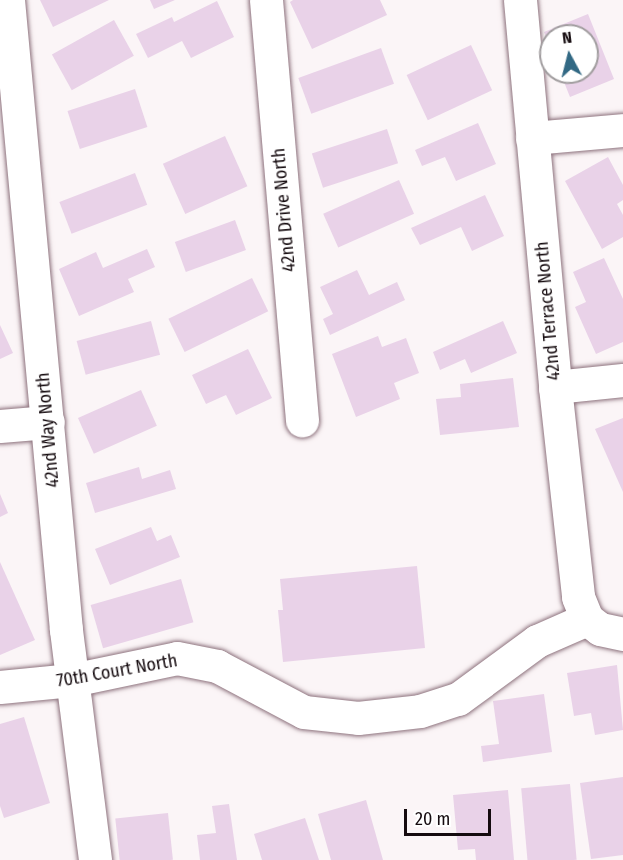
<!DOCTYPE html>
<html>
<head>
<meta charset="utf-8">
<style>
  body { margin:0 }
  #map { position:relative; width:623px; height:860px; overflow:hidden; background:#fbf5f7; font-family:"Fira Sans Condensed",sans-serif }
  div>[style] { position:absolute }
  .building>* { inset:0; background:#e9d2e8; transform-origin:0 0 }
  .roads { filter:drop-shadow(0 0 2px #8e737e) drop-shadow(0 0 2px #8e737e) }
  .minor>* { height:33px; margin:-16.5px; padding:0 16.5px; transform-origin:16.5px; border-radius:16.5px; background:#fff }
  span { translate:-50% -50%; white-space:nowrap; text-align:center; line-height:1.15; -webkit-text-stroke:5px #fff; paint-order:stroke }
  .street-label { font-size:18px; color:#150b0f }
  .north { position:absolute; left:539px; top:24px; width:60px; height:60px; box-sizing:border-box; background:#fff; border:2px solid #a19d9f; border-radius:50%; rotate:353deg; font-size:16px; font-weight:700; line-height:24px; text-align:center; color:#150b0f }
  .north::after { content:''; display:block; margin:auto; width:21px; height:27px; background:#326984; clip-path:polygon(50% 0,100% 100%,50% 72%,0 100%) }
  .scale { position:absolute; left:404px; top:809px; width:87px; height:27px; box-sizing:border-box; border:3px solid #150b0f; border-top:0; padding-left:8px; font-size:18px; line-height:21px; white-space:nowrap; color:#150b0f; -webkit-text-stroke:4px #fff; paint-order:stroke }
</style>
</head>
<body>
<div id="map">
  <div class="building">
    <i style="clip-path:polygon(40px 0,109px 0,53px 27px)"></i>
    <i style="clip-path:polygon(150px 0,175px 0,154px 9px)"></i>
    <i style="clip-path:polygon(293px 0,380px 0,387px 15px,312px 49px,290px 2px)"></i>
    <i style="clip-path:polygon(217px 1px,234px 37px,191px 58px,182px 41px,148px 58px,136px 34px,172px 17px,174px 22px)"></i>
    <i style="clip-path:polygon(588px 14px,614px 79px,570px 97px,560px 72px,587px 72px,587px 36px,551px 36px,551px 49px,544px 32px)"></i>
    <i style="left:114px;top:20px;width:41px;height:71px;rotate:61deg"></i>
    <i style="left:471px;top:45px;width:50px;height:71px;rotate:65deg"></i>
    <i style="left:381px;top:48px;width:38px;height:88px;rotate:70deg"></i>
    <i style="left:135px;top:89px;width:40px;height:71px;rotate:72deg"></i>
    <i style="clip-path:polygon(478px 123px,496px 164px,456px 181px,445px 157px,422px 166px,415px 150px)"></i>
    <i style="left:387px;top:129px;width:36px;height:79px;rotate:72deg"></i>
    <i style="left:225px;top:136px;width:55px;height:68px;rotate:66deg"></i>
    <i style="clip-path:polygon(608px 157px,623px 185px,623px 200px,617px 204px,623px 215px,623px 237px,602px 249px,565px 181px)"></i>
    <i style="left:135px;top:173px;width:34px;height:81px;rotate:69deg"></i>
    <i style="left:399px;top:180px;width:37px;height:83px;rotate:66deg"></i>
    <i style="clip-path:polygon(485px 195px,504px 236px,472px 251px,461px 227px,420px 245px,411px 228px)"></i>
    <i style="left:235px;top:220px;width:32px;height:64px;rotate:70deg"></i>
    <i style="clip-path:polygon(147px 249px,155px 267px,128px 279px,134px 292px,79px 316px,59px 269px,96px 252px,103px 268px)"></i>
    <i style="clip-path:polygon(604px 258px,623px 299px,623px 342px,596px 354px,575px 307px,586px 302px,573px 272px)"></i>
    <i style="clip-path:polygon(357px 270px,369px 295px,397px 282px,405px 300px,330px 335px,323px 319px,333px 314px,320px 287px)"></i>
    <i style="left:252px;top:278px;width:37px;height:93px;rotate:64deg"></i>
    <i style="left:151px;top:321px;width:35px;height:77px;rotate:75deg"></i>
    <i style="clip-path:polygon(503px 321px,517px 353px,471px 373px,465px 359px,440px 370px,433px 352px)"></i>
    <i style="clip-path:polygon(0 325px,13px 353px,0 359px)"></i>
    <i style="clip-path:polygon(378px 336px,382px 347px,406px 338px,419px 373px,394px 383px,400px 399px,356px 417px,332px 354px)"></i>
    <i style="clip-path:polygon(248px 349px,272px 398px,236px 415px,226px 395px,206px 404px,192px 375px)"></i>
    <i style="clip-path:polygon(513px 378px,519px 427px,440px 435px,436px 399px,461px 397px,460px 384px)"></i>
    <i style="left:141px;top:390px;width:39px;height:69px;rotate:66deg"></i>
    <i style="clip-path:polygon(623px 418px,623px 492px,595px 429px)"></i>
    <i style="clip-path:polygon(139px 467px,142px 479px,170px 470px,176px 489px,95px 513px,86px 483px)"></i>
    <i style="clip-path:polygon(0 494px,8px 513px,0 517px)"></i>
    <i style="clip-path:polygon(151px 527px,157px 541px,171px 535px,180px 557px,110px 585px,95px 549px)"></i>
    <i style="clip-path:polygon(0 562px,35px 640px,0 655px)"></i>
    <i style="clip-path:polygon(417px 566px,425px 648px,283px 662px,278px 610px,283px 610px,280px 579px)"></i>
    <i style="left:181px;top:579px;width:45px;height:94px;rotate:74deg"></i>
    <i style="clip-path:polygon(617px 665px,623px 730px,595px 735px,591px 713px,574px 716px,567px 673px)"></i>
    <i style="clip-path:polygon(544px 694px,552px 752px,483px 762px,481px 746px,499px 744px,493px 701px)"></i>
    <i style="clip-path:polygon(24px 717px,50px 803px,4px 818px,0 806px,0 724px)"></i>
    <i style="clip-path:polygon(623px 777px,623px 855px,591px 859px,580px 783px)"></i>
    <i style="left:570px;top:784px;width:76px;height:49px;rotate:85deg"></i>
    <i style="clip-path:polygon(508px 790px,514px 860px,476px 860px,475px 849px,458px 850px,453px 795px)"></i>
    <i style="clip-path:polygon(366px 800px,383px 860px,331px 860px,318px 814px)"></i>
    <i style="clip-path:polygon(229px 804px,237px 860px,200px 860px,197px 835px,216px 833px,212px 806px)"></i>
    <i style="left:168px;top:813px;width:47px;height:53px;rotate:84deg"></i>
    <i style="clip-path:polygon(305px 818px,319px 860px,262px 860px,254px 834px)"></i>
  </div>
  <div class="roads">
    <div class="minor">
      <i style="left:8px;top:0;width:633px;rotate:84.74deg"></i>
      <i style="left:66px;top:630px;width:232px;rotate:82.8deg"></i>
      <i style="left:266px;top:0;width:422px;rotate:85.1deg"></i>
      <i style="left:520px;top:0;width:389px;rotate:84.8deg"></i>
      <i style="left:555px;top:387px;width:211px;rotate:83.7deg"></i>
      <i style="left:578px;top:597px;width:24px;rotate:68deg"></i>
      <i style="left:532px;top:138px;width:91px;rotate:-5deg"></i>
      <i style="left:555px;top:387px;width:68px;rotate:-5.9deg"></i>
      <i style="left:0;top:426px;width:48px;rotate:-4.8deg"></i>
      <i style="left:0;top:687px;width:72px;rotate:-5.6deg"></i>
      <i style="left:72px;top:680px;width:107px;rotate:-11.8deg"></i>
      <i style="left:177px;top:658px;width:41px;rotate:11.3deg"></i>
      <i style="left:217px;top:666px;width:98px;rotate:27.9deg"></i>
      <i style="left:304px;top:712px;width:54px;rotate:6.3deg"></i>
      <i style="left:358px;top:718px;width:62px;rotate:-6.4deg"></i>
      <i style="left:420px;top:711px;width:40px;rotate:-18deg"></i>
      <i style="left:458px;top:699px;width:98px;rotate:-36.3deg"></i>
      <i style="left:537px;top:641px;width:55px;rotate:-23.7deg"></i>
      <i style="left:587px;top:619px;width:16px;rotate:38deg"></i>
      <i style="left:600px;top:629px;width:24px;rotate:12deg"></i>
    </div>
  </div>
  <div class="street-label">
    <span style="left:284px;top:210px;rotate:-95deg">42nd Drive North</span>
    <span style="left:548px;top:311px;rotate:-95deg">42nd Terrace North</span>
    <span style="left:48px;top:430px;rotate:-95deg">42nd Way North</span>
    <span style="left:117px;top:671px;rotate:-10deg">70th Court North</span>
  </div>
  <div class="north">N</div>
  <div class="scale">20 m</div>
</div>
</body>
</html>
